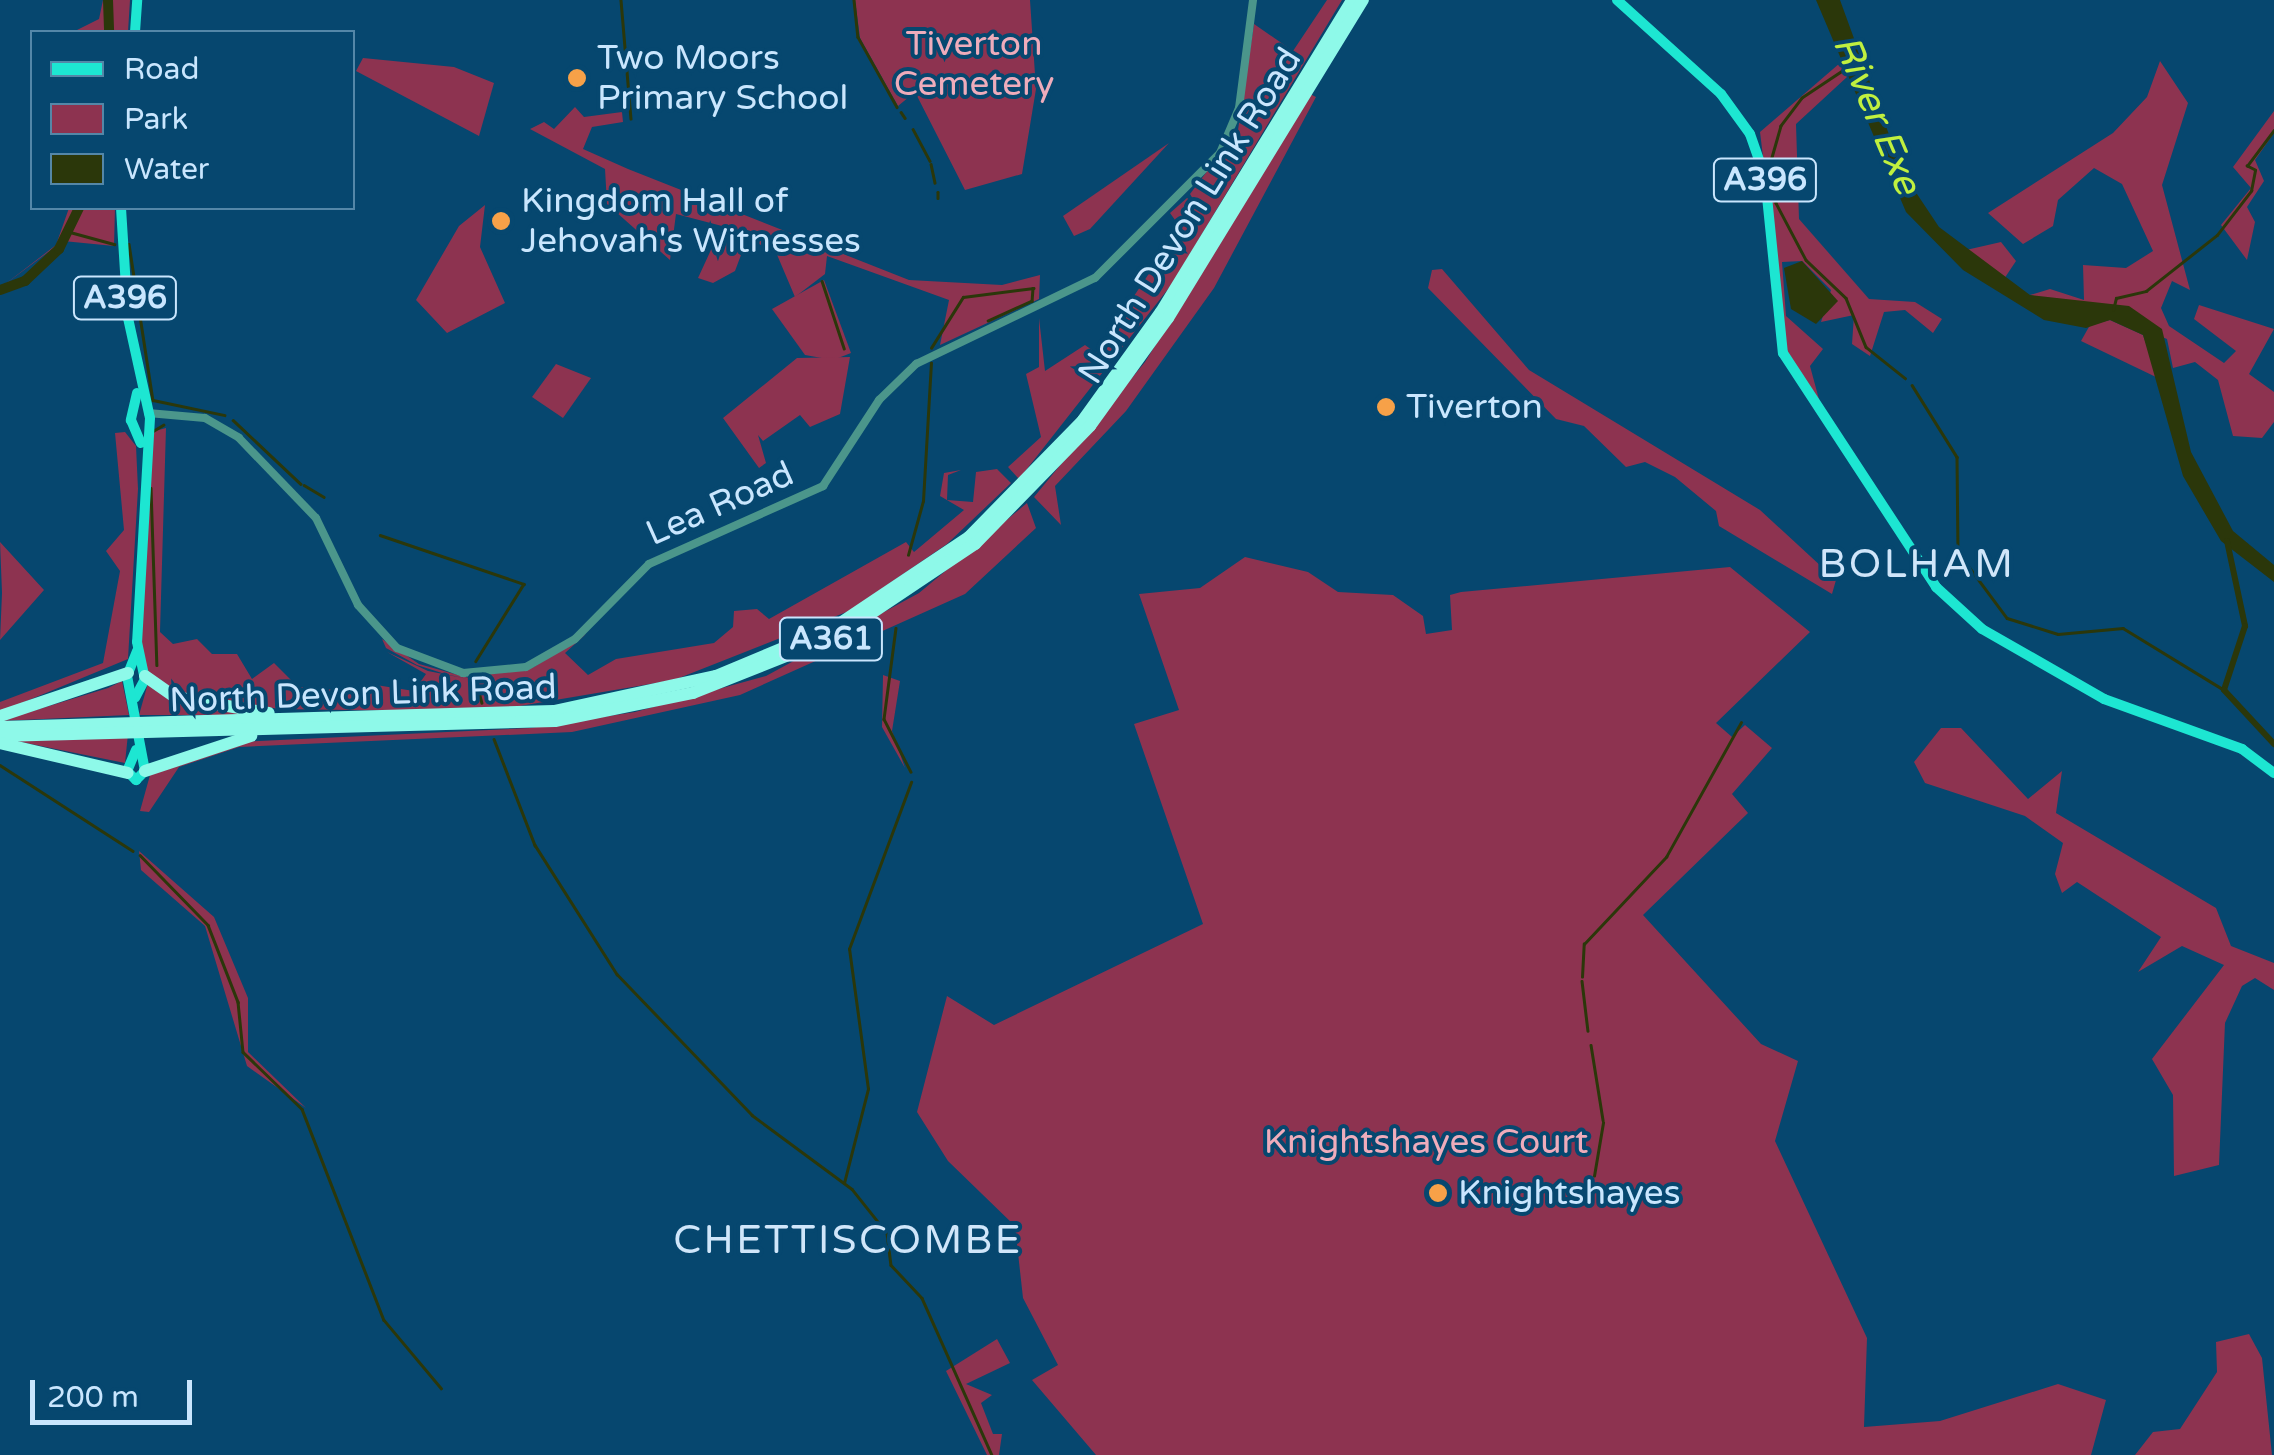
<!DOCTYPE html>
<html>
<head>
<meta charset="utf-8">
<style>
  body { margin:0 }
  #map { position:relative; width:2274px; height:1455px; overflow:hidden; background:#06476f; font-family:"Varela Round",sans-serif }
  div>[style] { position:absolute }
  .green>* { inset:0; background:#8d3350 }
  .water>* { inset:0; background:#2b370a }
  .stream>* { height:2.5px; margin:-1.25px; padding:0 1.25px; transform-origin:1.25px; border-radius:1.25px; background:#2b370a }
  .canal>* { height:6px; margin:-3px; padding:0 3px; transform-origin:3px; border-radius:3px; background:#2b370a }
  .river>* { height:10px; margin:-5px; padding:0 5px; transform-origin:5px; border-radius:5px; background:#2b370a }
  .minor>* { height:8px; margin:-4px; padding:0 4px; transform-origin:4px; border-radius:4px; background:#4b968b }
  .major>* { height:10px; margin:-5px; padding:0 5px; transform-origin:5px; border-radius:5px; background:#1de6d2 }
  .highway>* { height:12px; margin:-6px; padding:0 6px; transform-origin:6px; border-radius:6px; background:#8ef9e9 }
  .dots>* { width:28px; height:28px; translate:-50% -50%; box-sizing:border-box; border:5px solid #06476f; border-radius:50% }
  span { translate:-50% -50%; white-space:nowrap; text-align:center; line-height:1.15; -webkit-text-stroke:8px #06476f; paint-order:stroke }
  .shield-label span { padding:2px 8px; background:#06476f; border:2px solid; border-radius:8px; -webkit-text-stroke-width:0 }
  .shield-label { font-size:32px; color:#c9e6fe; font-weight:700 }
  .park-label { font-size:35px; color:#eeacbb }
  .poi-label { font-size:35px; color:#c9e6fe }
  .left { translate:0 -50%; text-align:left }
  .street-label { font-size:35px; color:#c9e6fe }
  .water-label { font-size:38px; color:#c0f03f; font-style:italic }
  .quarter-label { font-size:40px; color:#d0e6fa; letter-spacing:2.5px }
  .legend { position:absolute; left:30px; top:30px; width:325px; height:180px; box-sizing:border-box; background:#06476f; border:2px solid #5487a8; margin:0; padding:12px 18px; list-style:none; font-size:30px; color:#c9e6fe }
  .legend li { display:flex; align-items:center; gap:20px; height:50px }
  .legend b { width:50px; border:2px solid #5487a8 }
  .scale { position:absolute; left:30px; top:1380px; width:162px; height:45px; box-sizing:border-box; border:5px solid #c9e6fe; border-top:0; padding-left:12px; font-size:30px; line-height:35px; white-space:nowrap; color:#c9e6fe; -webkit-text-stroke:8px #06476f; paint-order:stroke }
</style>
</head>
<body>
<div id="map">
  <div class="green">
    <i style="clip-path:polygon(103px 0,130px 0,128px 32px,73px 32px,99px 19px)"></i>
    <i style="clip-path:polygon(855px 0,1030px 0,1036px 89px,1022px 174px,965px 190px,915px 92px,898px 106px,860px 38px)"></i>
    <i style="clip-path:polygon(1327px 0,1342px 0,1172px 284px,1019px 479px,1008px 467px,1041px 437px,1026px 374px,1039px 367px,1039px 318px,1045px 371px,1085px 345px,1096px 353px,1180px 227px,1170px 213px,1187px 198px,1196px 204px,1190px 194px,1238px 130px,1254px 24px,1293px 51px)"></i>
    <i style="clip-path:polygon(363px 58px,454px 67px,494px 83px,479px 136px,356px 71px)"></i>
    <i style="clip-path:polygon(2160px 61px,2188px 103px,2162px 185px,2190px 290px,2172px 281px,2161px 308px,2169px 326px,2224px 363px,2236px 351px,2194px 319px,2199px 305px,2274px 329px,2249px 374px,2274px 392px,2274px 422px,2262px 438px,2233px 436px,2218px 380px,2195px 362px,2173px 368px,2167px 339px,2096px 309px,2030px 295px,2050px 289px,2084px 300px,2083px 265px,2126px 268px,2153px 251px,2122px 184px,2094px 168px,2058px 200px,2053px 226px,2023px 244px,1988px 213px,2113px 133px,2147px 97px)"></i>
    <i style="clip-path:polygon(1840px 63px,1847px 77px,1796px 124px,1799px 219px,1869px 299px,1915px 302px,1942px 319px,1933px 333px,1905px 310px,1884px 312px,1870px 356px,1852px 344px,1854px 315px,1821px 322px,1831px 290px,1802px 261px,1782px 262px,1786px 316px,1823px 349px,1810px 366px,1820px 403px,1787px 354px,1760px 132px)"></i>
    <i style="clip-path:polygon(1310px 94px,1316px 97px,1214px 288px,1126px 411px,1055px 486px,1061px 525px,1034px 497px,1145px 362px)"></i>
    <i style="clip-path:polygon(575px 107px,584px 117px,622px 112px,623px 122px,592px 127px,583px 149px,628px 169px,909px 280px,1002px 285px,1040px 275px,1039px 299px,940px 345px,949px 300px,827px 256px,825px 274px,795px 297px,775px 250px,748px 240px,750px 231px,735px 271px,713px 283px,698px 278px,722px 226px,676px 214px,670px 260px,607px 204px,605px 169px,530px 129px,544px 122px,554px 129px)"></i>
    <i style="clip-path:polygon(2274px 111px,2274px 133px,2255px 160px,2264px 181px,2247px 207px,2255px 222px,2247px 260px,2221px 225px,2251px 188px,2233px 167px)"></i>
    <i style="clip-path:polygon(1169px 143px,1090px 229px,1074px 236px,1063px 216px)"></i>
    <i style="clip-path:polygon(485px 205px,480px 247px,505px 303px,447px 333px,416px 300px,459px 226px)"></i>
    <i style="clip-path:polygon(69px 208px,115px 208px,114px 246px,63px 241px,0 288px,56px 245px)"></i>
    <i style="clip-path:polygon(2001px 242px,2016px 261px,2004px 279px,1966px 250px)"></i>
    <i style="clip-path:polygon(1442px 269px,1529px 370px,1760px 510px,1836px 580px,1832px 594px,1719px 526px,1716px 511px,1675px 477px,1645px 462px,1626px 467px,1584px 426px,1556px 419px,1428px 288px,1432px 270px)"></i>
    <i style="clip-path:polygon(824px 280px,851px 353px,833px 360px,805px 355px,772px 309px)"></i>
    <i style="clip-path:polygon(2110px 320px,2143px 335px,2158px 378px,2081px 341px,2090px 325px)"></i>
    <i style="clip-path:polygon(797px 358px,850px 357px,840px 414px,810px 427px,800px 415px,763px 441px,758px 435px,766px 463px,759px 468px,723px 418px)"></i>
    <i style="clip-path:polygon(556px 364px,591px 378px,563px 418px,532px 397px)"></i>
    <i style="clip-path:polygon(166px 428px,160px 632px,173px 644px,197px 639px,212px 654px,237px 654px,252px 679px,274px 663px,298px 687px,375px 693px,376px 685px,414px 691px,426px 674px,387px 652px,428px 671px,468px 679px,445px 674px,417px 665px,386px 648px,382px 639px,419px 664px,469px 678px,534px 667px,586px 634px,565px 653px,588px 675px,616px 659px,714px 643px,733px 627px,734px 611px,757px 609px,769px 619px,906px 542px,914px 552px,964px 510px,940px 496px,944px 473px,961px 470px,948px 475px,947px 500px,973px 502px,976px 472px,997px 469px,1011px 483px,947px 544px,849px 611px,674px 680px,485px 712px,279px 709px,174px 691px,148px 673px,141px 653px,151px 432px)"></i>
    <i style="clip-path:polygon(125px 432px,136px 446px,138px 489px,128px 659px,0 712px,0 702px,103px 663px,120px 571px,106px 551px,124px 530px,115px 433px)"></i>
    <i style="clip-path:polygon(1027px 503px,1036px 528px,965px 594px,740px 695px,572px 732px,239px 747px,179px 767px,149px 812px,140px 811px,150px 775px,237px 742px,530px 728px,635px 712px,766px 676px,919px 593px)"></i>
    <i style="clip-path:polygon(0 542px,44px 590px,0 640px,2px 593px)"></i>
    <i style="clip-path:polygon(1245px 557px,1308px 572px,1338px 592px,1393px 595px,1423px 616px,1426px 634px,1452px 630px,1450px 595px,1461px 592px,1730px 567px,1810px 632px,1716px 723px,1732px 737px,1745px 725px,1772px 748px,1732px 794px,1748px 813px,1643px 915px,1761px 1044px,1798px 1061px,1775px 1141px,1867px 1338px,1864px 1427px,1940px 1421px,2058px 1384px,2106px 1400px,2091px 1455px,1096px 1455px,1032px 1380px,1058px 1365px,1023px 1298px,1015px 1226px,948px 1161px,917px 1112px,947px 996px,994px 1025px,1203px 924px,1134px 724px,1179px 710px,1139px 594px,1200px 588px)"></i>
    <i style="clip-path:polygon(883px 675px,900px 681px,892px 731px,905px 768px,882px 727px)"></i>
    <i style="clip-path:polygon(122px 681px,129px 715px,0 721px,108px 688px)"></i>
    <i style="clip-path:polygon(148px 683px,266px 715px,139px 715px)"></i>
    <i style="clip-path:polygon(1941px 728px,1961px 728px,2028px 799px,2062px 771px,2056px 813px,2216px 908px,2231px 946px,2274px 963px,2274px 990px,2255px 978px,2242px 986px,2225px 1023px,2219px 1165px,2174px 1176px,2173px 1095px,2152px 1059px,2224px 965px,2182px 946px,2138px 972px,2161px 937px,2077px 882px,2062px 893px,2055px 874px,2063px 843px,2025px 816px,1925px 783px,1914px 762px)"></i>
    <i style="clip-path:polygon(128px 734px,125px 763px,11px 740px)"></i>
    <i style="clip-path:polygon(139px 851px,214px 917px,248px 998px,248px 1052px,306px 1108px,247px 1066px,205px 926px,141px 870px)"></i>
    <i style="clip-path:polygon(2249px 1334px,2262px 1358px,2272px 1455px,2135px 1455px,2153px 1432px,2180px 1429px,2217px 1372px,2216px 1342px)"></i>
    <i style="clip-path:polygon(997px 1339px,1010px 1363px,966px 1384px,992px 1395px,981px 1403px,993px 1434px,1002px 1434px,999px 1455px,987px 1455px,946px 1371px)"></i>
  </div>
  <div class="water">
    <i style="clip-path:polygon(1816px 0,1840px 0,1903px 173px,1939px 227px,2030px 295px,2129px 306px,2162px 329px,2191px 452px,2233px 531px,2274px 565px,2274px 582px,2221px 541px,2183px 476px,2143px 335px,2110px 320px,2086px 328px,2044px 320px,1963px 270px,1906px 212px)"></i>
    <i style="clip-path:polygon(1802px 261px,1838px 301px,1816px 324px,1791px 309px,1784px 268px)"></i>
  </div>
  <div class="stream">
    <i style="left:621px;top:0;width:119px;rotate:85.2deg"></i>
    <i style="left:854px;top:0;width:37px;rotate:84deg"></i>
    <i style="left:858px;top:37px;width:80px;rotate:60.9deg"></i>
    <i style="left:1844px;top:70px;width:50px;rotate:146.3deg"></i>
    <i style="left:1802px;top:98px;width:35px;rotate:127deg"></i>
    <i style="left:1781px;top:126px;width:36px;rotate:106deg"></i>
    <i style="left:1771px;top:161px;width:42px;rotate:83.2deg"></i>
    <i style="left:1776px;top:203px;width:64px;rotate:62.2deg"></i>
    <i style="left:1806px;top:260px;width:55px;rotate:43.5deg"></i>
    <i style="left:1846px;top:298px;width:53px;rotate:67.8deg"></i>
    <i style="left:1866px;top:347px;width:50px;rotate:38.5deg"></i>
    <i style="left:901px;top:112px;width:7px;rotate:56deg"></i>
    <i style="left:913px;top:129px;width:36px;rotate:62deg"></i>
    <i style="left:931px;top:164px;width:19px;rotate:78deg"></i>
    <i style="left:938px;top:192px;width:6px;rotate:90deg"></i>
    <i style="left:70px;top:232px;width:46px;rotate:15.3deg"></i>
    <i style="left:129px;top:244px;width:158px;rotate:81.3deg"></i>
    <i style="left:153px;top:400px;width:73px;rotate:11.9deg"></i>
    <i style="left:822px;top:281px;width:71px;rotate:71.8deg"></i>
    <i style="left:2113px;top:310px;width:12px;rotate:-76deg"></i>
    <i style="left:2116px;top:298px;width:31px;rotate:-13deg"></i>
    <i style="left:2146px;top:291px;width:90px;rotate:-38.3deg"></i>
    <i style="left:2217px;top:235px;width:56px;rotate:-52.3deg"></i>
    <i style="left:2251px;top:191px;width:21px;rotate:-79deg"></i>
    <i style="left:2255px;top:170px;width:9px;rotate:-153deg"></i>
    <i style="left:2247px;top:166px;width:45px;rotate:-53.1deg"></i>
    <i style="left:931px;top:348px;width:60px;rotate:-57.9deg"></i>
    <i style="left:963px;top:297px;width:71px;rotate:-7.3deg"></i>
    <i style="left:1033px;top:288px;width:13px;rotate:94deg"></i>
    <i style="left:1032px;top:301px;width:48px;rotate:155.6deg"></i>
    <i style="left:1912px;top:385px;width:85px;rotate:58deg"></i>
    <i style="left:1957px;top:457px;width:95px;rotate:89.4deg"></i>
    <i style="left:1958px;top:552px;width:82px;rotate:53.4deg"></i>
    <i style="left:2007px;top:618px;width:53px;rotate:17.4deg"></i>
    <i style="left:2058px;top:634px;width:65px;rotate:-5.3deg"></i>
    <i style="left:2123px;top:628px;width:119px;rotate:31.5deg"></i>
    <i style="left:233px;top:420px;width:93px;rotate:43.3deg"></i>
    <i style="left:153px;top:431px;width:12px;rotate:-31deg"></i>
    <i style="left:304px;top:485px;width:23px;rotate:31deg"></i>
    <i style="left:151px;top:488px;width:177px;rotate:88.1deg"></i>
    <i style="left:380px;top:535px;width:152px;rotate:18.8deg"></i>
    <i style="left:524px;top:584px;width:91px;rotate:121.9deg"></i>
    <i style="left:908px;top:555px;width:56px;rotate:-74.5deg"></i>
    <i style="left:923px;top:501px;width:138px;rotate:-86.7deg"></i>
    <i style="left:896px;top:628px;width:92px;rotate:97.5deg"></i>
    <i style="left:884px;top:719px;width:59px;rotate:63deg"></i>
    <i style="left:479px;top:692px;width:11px;rotate:75deg"></i>
    <i style="left:494px;top:739px;width:114px;rotate:68.9deg"></i>
    <i style="left:535px;top:845px;width:153px;rotate:57.6deg"></i>
    <i style="left:617px;top:974px;width:195px;rotate:46.2deg"></i>
    <i style="left:752px;top:1115px;width:124px;rotate:36.5deg"></i>
    <i style="left:852px;top:1189px;width:56px;rotate:51.5deg"></i>
    <i style="left:887px;top:1233px;width:32px;rotate:83deg"></i>
    <i style="left:891px;top:1265px;width:45px;rotate:46.8deg"></i>
    <i style="left:922px;top:1298px;width:172px;rotate:66deg"></i>
    <i style="left:0;top:765px;width:158px;rotate:32.9deg"></i>
    <i style="left:140px;top:855px;width:98px;rotate:45.8deg"></i>
    <i style="left:208px;top:925px;width:83px;rotate:68.7deg"></i>
    <i style="left:238px;top:1002px;width:50px;rotate:84.3deg"></i>
    <i style="left:243px;top:1052px;width:82px;rotate:44deg"></i>
    <i style="left:302px;top:1109px;width:226px;rotate:68.8deg"></i>
    <i style="left:384px;top:1320px;width:89px;rotate:50deg"></i>
    <i style="left:1582px;top:977px;width:33px;rotate:-87deg"></i>
    <i style="left:1584px;top:944px;width:120px;rotate:-46.7deg"></i>
    <i style="left:1666px;top:857px;width:154px;rotate:-60.9deg"></i>
    <i style="left:1582px;top:981px;width:50px;rotate:83.2deg"></i>
    <i style="left:1591px;top:1045px;width:76px;rotate:80.9deg"></i>
    <i style="left:1594px;top:1176px;width:54px;rotate:-80.4deg"></i>
    <i style="left:844px;top:1183px;width:97px;rotate:-75.7deg"></i>
    <i style="left:868px;top:1089px;width:141px;rotate:-97.7deg"></i>
    <i style="left:849px;top:949px;width:178px;rotate:-69.6deg"></i>
  </div>
  <div class="canal">
    <i style="left:2227px;top:541px;width:87px;rotate:78deg"></i>
    <i style="left:2245px;top:626px;width:67px;rotate:108.2deg"></i>
    <i style="left:2224px;top:690px;width:74px;rotate:47.2deg"></i>
  </div>
  <div class="river">
    <i style="left:108px;top:0;width:32px;rotate:88deg"></i>
    <i style="left:0;top:290px;width:27px;rotate:-20deg"></i>
    <i style="left:25px;top:281px;width:47px;rotate:-43.3deg"></i>
    <i style="left:59px;top:249px;width:46px;rotate:-64deg"></i>
  </div>
  <div class="minor">
    <i style="left:148px;top:413px;width:57px;rotate:5deg"></i>
    <i style="left:205px;top:418px;width:39px;rotate:30deg"></i>
    <i style="left:239px;top:438px;width:111px;rotate:46.1deg"></i>
    <i style="left:316px;top:518px;width:97px;rotate:64.2deg"></i>
    <i style="left:358px;top:605px;width:58px;rotate:47.8deg"></i>
    <i style="left:397px;top:648px;width:71px;rotate:20.7deg"></i>
    <i style="left:463px;top:673px;width:63px;rotate:-5.4deg"></i>
    <i style="left:526px;top:667px;width:56px;rotate:-29.7deg"></i>
    <i style="left:575px;top:639px;width:105px;rotate:-45.4deg"></i>
    <i style="left:649px;top:564px;width:191px;rotate:-24.1deg"></i>
    <i style="left:823px;top:486px;width:103px;rotate:-56.9deg"></i>
    <i style="left:879px;top:400px;width:52px;rotate:-44.2deg"></i>
    <i style="left:916px;top:364px;width:199px;rotate:-25.7deg"></i>
    <i style="left:1095px;top:278px;width:177px;rotate:-45deg"></i>
    <i style="left:1220px;top:153px;width:49px;rotate:-67.1deg"></i>
    <i style="left:1239px;top:108px;width:109px;rotate:-82.6deg"></i>
  </div>
  <div class="major">
    <i style="left:1617px;top:0;width:140px;rotate:42.1deg"></i>
    <i style="left:1721px;top:94px;width:49px;rotate:54.1deg"></i>
    <i style="left:1750px;top:134px;width:46px;rotate:70.8deg"></i>
    <i style="left:1765px;top:177px;width:177px;rotate:84.2deg"></i>
    <i style="left:1783px;top:353px;width:280px;rotate:56.8deg"></i>
    <i style="left:1936px;top:587px;width:62px;rotate:42.4deg"></i>
    <i style="left:1982px;top:629px;width:141px;rotate:29.8deg"></i>
    <i style="left:2104px;top:699px;width:147px;rotate:19.9deg"></i>
    <i style="left:2242px;top:749px;width:40px;rotate:37deg"></i>
    <i style="left:135px;top:32px;width:32px;rotate:-86deg"></i>
    <i style="left:121px;top:208px;width:110px;rotate:86.4deg"></i>
    <i style="left:128px;top:318px;width:102px;rotate:77.6deg"></i>
    <i style="left:150px;top:418px;width:224px;rotate:93.3deg"></i>
    <i style="left:137px;top:642px;width:38px;rotate:78deg"></i>
    <i style="left:145px;top:679px;width:21px;rotate:118deg"></i>
    <i style="left:137px;top:393px;width:28px;rotate:103deg"></i>
    <i style="left:131px;top:420px;width:25px;rotate:67deg"></i>
    <i style="left:136px;top:750px;width:23px;rotate:113deg"></i>
    <i style="left:127px;top:771px;width:13px;rotate:45deg"></i>
    <i style="left:136px;top:780px;width:13px;rotate:-45deg"></i>
    <i style="left:145px;top:771px;width:97px;rotate:-100.7deg"></i>
    <i style="left:127px;top:676px;width:27px;rotate:-68deg"></i>
  </div>
  <div class="highway">
    <i style="left:145px;top:676px;width:37px;rotate:35deg"></i>
    <i style="left:175px;top:697px;width:95px;rotate:9.7deg"></i>
    <i style="left:0;top:716px;width:135px;rotate:-18.6deg"></i>
    <i style="left:0;top:727px;width:554px;rotate:-1.65deg"></i>
    <i style="left:554px;top:711px;width:166px;rotate:-12.2deg"></i>
    <i style="left:716px;top:676px;width:130px;rotate:-22.6deg"></i>
    <i style="left:836px;top:626px;width:160px;rotate:-33.8deg"></i>
    <i style="left:969px;top:537px;width:163px;rotate:-45.7deg"></i>
    <i style="left:1083px;top:420px;width:133px;rotate:-54.2deg"></i>
    <i style="left:1161px;top:312px;width:366px;rotate:-58.5deg"></i>
    <i style="left:0;top:736px;width:555px;rotate:-1.55deg"></i>
    <i style="left:555px;top:721px;width:141px;rotate:-11.5deg"></i>
    <i style="left:693px;top:693px;width:157px;rotate:-21.7deg"></i>
    <i style="left:839px;top:635px;width:164px;rotate:-33.8deg"></i>
    <i style="left:975px;top:544px;width:165px;rotate:-45.7deg"></i>
    <i style="left:1090px;top:426px;width:133px;rotate:-54.2deg"></i>
    <i style="left:1168px;top:318px;width:373px;rotate:-58.5deg"></i>
    <i style="left:0;top:743px;width:131px;rotate:13.2deg"></i>
    <i style="left:145px;top:771px;width:112px;rotate:-18.3deg"></i>
  </div>
  <div class="dots">
    <i style="left:577px;top:78px;background:#f7a148"></i>
    <i style="left:501px;top:221px;background:#f7a148"></i>
    <i style="left:1386px;top:407px;background:#f7a148"></i>
    <i style="left:1438px;top:1193px;background:#f7a148"></i>
  </div>
  <div class="shield-label">
    <span style="left:1765px;top:180px">A396</span>
    <span style="left:125px;top:298px">A396</span>
    <span style="left:831px;top:639px">A361</span>
  </div>
  <div class="park-label">
    <span style="left:974px;top:64px">Tiverton<br>Cemetery</span>
    <span style="left:1426px;top:1142px">Knightshayes Court</span>
  </div>
  <div class="poi-label">
    <span class="left" style="left:597px;top:78px">Two Moors<br>Primary School</span>
    <span class="left" style="left:521px;top:221px">Kingdom Hall of<br>Jehovah's Witnesses</span>
    <span class="left" style="left:1406px;top:407px">Tiverton</span>
    <span class="left" style="left:1458px;top:1193px">Knightshayes</span>
  </div>
  <div class="street-label">
    <span style="left:1190px;top:216px;rotate:-58deg">North Devon Link Road</span>
    <span style="left:720px;top:504px;rotate:-24deg">Lea Road</span>
    <span style="left:363px;top:694px;rotate:-2deg">North Devon Link Road</span>
  </div>
  <div class="water-label">
    <span style="left:1876px;top:115px;rotate:67deg">River Exe</span>
  </div>
  <div class="quarter-label">
    <span style="left:1917px;top:564px">BOLHAM</span>
    <span style="left:848px;top:1240px">CHETTISCOMBE</span>
  </div>
  <ul class="legend">
  <li><b style="height:12px;background:#1de6d2"></b>Road</li>
  <li><b style="height:28px;background:#8d3350"></b>Park</li>
  <li><b style="height:28px;background:#2b370a"></b>Water</li>
  </ul>
  <div class="scale">200 m</div>
</div>
</body>
</html>
